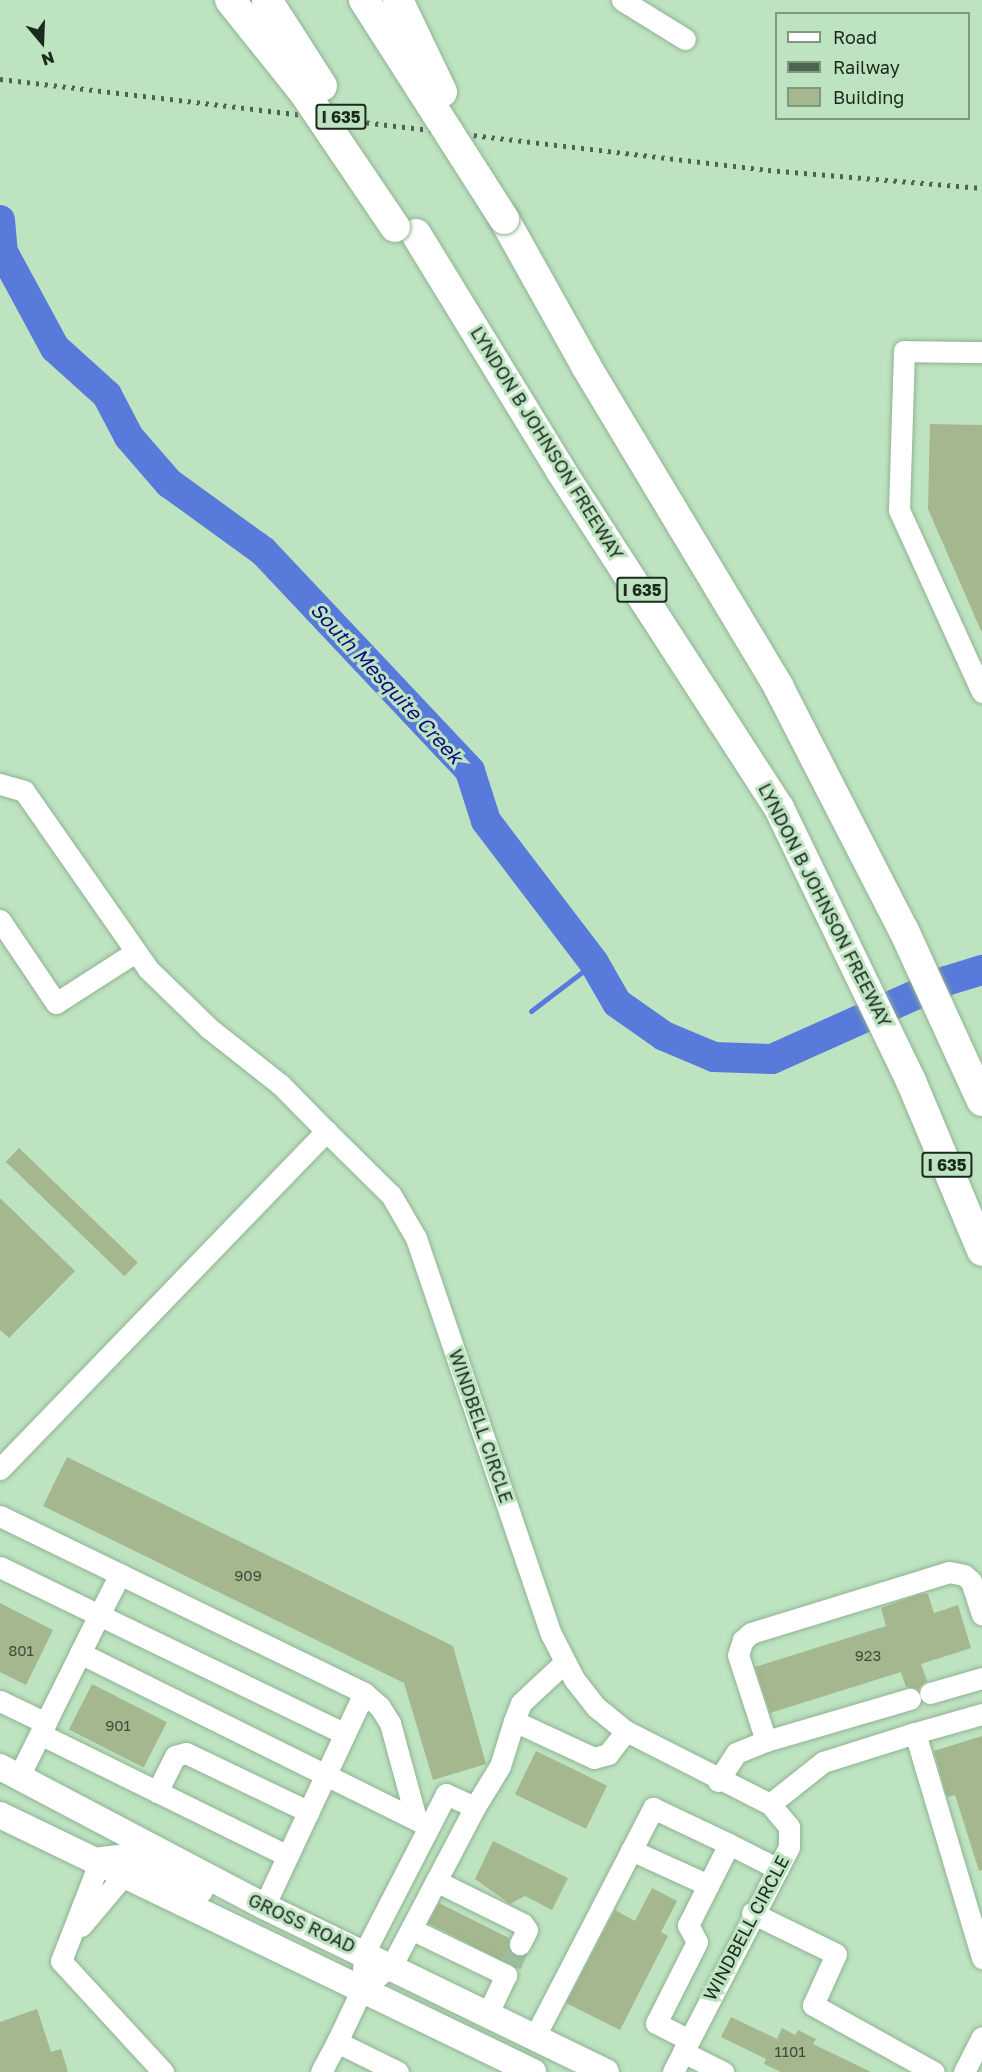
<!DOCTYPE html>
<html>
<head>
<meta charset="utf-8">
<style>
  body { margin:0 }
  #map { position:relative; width:982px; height:2072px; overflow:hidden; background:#bee3c1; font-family:"Golos Text",sans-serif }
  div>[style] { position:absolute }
  .stream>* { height:5px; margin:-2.5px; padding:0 2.5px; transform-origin:2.5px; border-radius:2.5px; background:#587adb }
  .river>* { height:30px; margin:-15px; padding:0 15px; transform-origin:15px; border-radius:15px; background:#587adb }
  .building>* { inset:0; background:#a5b78e; transform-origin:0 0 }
  .minor-tunnel>* { height:21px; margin-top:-10.5px; transform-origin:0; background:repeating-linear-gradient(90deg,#9ebea0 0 21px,transparent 0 31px) }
  .roads { filter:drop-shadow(0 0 2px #8fb292) drop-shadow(0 0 2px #8fb292) }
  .minor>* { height:21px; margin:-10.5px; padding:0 10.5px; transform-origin:10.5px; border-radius:10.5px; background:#fff }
  .major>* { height:26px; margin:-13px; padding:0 13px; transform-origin:13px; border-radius:13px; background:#fff }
  .highway>* { height:30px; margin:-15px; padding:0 15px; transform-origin:15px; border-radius:15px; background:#fff }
  .rail>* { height:4.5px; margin-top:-2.25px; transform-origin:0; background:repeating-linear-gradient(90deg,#4f6450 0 3px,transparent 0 9px) }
  .bridges { filter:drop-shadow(0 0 2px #8fb292) drop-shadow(0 0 2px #8fb292) }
  .highway-bridge>* { height:30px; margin:-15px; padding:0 15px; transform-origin:15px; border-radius:15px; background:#fff }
  span { translate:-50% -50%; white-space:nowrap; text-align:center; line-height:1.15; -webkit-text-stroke:6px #bee3c1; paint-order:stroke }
  .number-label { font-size:15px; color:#3e4d39 }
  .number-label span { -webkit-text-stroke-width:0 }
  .shield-label span { padding:2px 4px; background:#bee3c1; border:2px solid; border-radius:4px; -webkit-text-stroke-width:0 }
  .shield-label { font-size:16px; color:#1c2a1d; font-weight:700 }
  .street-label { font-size:18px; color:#1c2a1d }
  .water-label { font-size:20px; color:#0c0c83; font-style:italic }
  .legend { position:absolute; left:775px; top:12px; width:195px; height:108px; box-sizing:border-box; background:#bee3c1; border:2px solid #7d997f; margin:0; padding:8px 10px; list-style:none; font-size:18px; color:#1c2a1d }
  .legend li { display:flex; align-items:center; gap:12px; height:30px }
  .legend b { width:30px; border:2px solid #7d997f }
  .north { position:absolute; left:12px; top:12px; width:60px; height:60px; -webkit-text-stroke:4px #bee3c1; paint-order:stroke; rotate:161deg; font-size:16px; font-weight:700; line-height:24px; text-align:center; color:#1c2a1d }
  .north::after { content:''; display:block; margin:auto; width:21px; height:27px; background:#1c2a1d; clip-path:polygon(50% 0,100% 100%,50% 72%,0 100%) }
</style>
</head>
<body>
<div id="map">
  <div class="stream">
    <i style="left:0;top:263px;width:11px;rotate:-75deg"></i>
    <i style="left:531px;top:1011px;width:79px;rotate:-37.3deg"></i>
  </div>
  <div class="river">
    <i style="left:0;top:220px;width:32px;rotate:85deg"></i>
    <i style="left:3px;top:252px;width:109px;rotate:61.6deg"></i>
    <i style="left:55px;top:348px;width:70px;rotate:42.1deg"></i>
    <i style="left:107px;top:395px;width:47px;rotate:62.4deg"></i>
    <i style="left:129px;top:437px;width:61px;rotate:49deg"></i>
    <i style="left:169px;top:483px;width:116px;rotate:35.9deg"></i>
    <i style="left:263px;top:551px;width:302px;rotate:46.7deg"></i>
    <i style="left:470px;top:771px;width:52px;rotate:72.3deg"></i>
    <i style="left:486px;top:821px;width:178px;rotate:52.7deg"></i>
    <i style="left:594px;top:963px;width:46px;rotate:60.1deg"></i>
    <i style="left:617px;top:1003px;width:57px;rotate:35.1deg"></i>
    <i style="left:664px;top:1036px;width:54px;rotate:22.8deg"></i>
    <i style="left:714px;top:1057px;width:58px;rotate:2deg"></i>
    <i style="left:772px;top:1059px;width:191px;rotate:-24.1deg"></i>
    <i style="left:946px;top:981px;width:38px;rotate:-17deg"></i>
  </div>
  <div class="building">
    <i style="clip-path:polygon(930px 424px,982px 425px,982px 633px,928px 509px)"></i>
    <i style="left:19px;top:1148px;width:165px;height:19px;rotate:44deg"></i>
    <i style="clip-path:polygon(0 1198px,75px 1271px,9px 1338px,0 1330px)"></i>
    <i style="clip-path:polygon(67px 1457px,453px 1646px,486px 1764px,433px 1780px,404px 1683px,43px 1506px)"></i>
    <i style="clip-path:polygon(920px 1594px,928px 1594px,934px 1613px,958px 1605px,971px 1648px,921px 1664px,927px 1681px,918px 1689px,906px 1687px,901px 1672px,770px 1713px,755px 1667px,886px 1626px,881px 1608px)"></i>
    <i style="clip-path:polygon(0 1603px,53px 1630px,26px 1685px,0 1672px)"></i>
    <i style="left:92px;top:1684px;width:84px;height:51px;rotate:27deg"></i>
    <i style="clip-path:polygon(982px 1736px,982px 1870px,979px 1871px,955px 1795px,947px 1797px,934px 1751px)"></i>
    <i style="left:536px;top:1751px;width:79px;height:48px;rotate:26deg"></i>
    <i style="clip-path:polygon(493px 1841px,568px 1878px,552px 1910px,525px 1896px,510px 1904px,475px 1879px)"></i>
    <i style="clip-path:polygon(652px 1888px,677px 1901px,661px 1932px,668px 1936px,620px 2030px,566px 2003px,615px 1910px,635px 1921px)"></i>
    <i style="clip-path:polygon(439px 1903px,509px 1938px,510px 1951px,522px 1956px,516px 1968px,428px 1923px)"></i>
    <i style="clip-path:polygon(37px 2009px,51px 2052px,61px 2049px,68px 2072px,0 2072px,0 2022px)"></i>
    <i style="clip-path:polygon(731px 2017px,777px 2039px,782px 2028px,795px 2035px,798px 2030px,816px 2039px,813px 2044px,871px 2072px,781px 2072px,764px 2064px,766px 2059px,721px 2037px)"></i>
  </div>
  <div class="minor-tunnel">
    <i style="left:511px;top:1965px;width:23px;rotate:-67deg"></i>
  </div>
  <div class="roads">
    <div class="minor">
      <i style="left:622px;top:0;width:74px;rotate:31.8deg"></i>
      <i style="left:982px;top:352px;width:78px;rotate:-179.3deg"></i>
      <i style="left:904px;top:351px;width:159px;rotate:91.8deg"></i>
      <i style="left:899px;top:510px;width:200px;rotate:65.5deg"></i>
      <i style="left:0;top:784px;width:25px;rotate:16deg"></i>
      <i style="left:24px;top:791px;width:217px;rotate:55.1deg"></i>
      <i style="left:148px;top:969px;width:86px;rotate:44.1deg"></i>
      <i style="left:210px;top:1029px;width:90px;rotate:38.3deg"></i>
      <i style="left:281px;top:1085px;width:64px;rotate:45.6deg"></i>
      <i style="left:0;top:920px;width:100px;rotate:56deg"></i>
      <i style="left:56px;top:1003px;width:93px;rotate:-32.7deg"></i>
      <i style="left:0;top:1469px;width:470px;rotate:-46deg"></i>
      <i style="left:326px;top:1131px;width:91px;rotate:44.6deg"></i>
      <i style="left:391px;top:1195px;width:50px;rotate:59.8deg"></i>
      <i style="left:416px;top:1238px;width:418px;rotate:71.2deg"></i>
      <i style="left:551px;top:1634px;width:51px;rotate:62.9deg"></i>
      <i style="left:574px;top:1679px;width:36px;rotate:52deg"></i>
      <i style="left:596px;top:1707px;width:38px;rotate:39deg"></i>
      <i style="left:626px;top:1731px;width:161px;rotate:26.9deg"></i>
      <i style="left:770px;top:1804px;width:30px;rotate:50deg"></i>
      <i style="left:789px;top:1827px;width:20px;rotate:90deg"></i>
      <i style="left:789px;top:1847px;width:253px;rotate:117.3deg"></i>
      <i style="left:0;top:1516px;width:405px;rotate:25.9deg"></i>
      <i style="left:364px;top:1693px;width:235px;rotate:115.1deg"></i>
      <i style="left:0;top:1567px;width:110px;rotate:25.9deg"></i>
      <i style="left:99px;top:1615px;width:180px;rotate:116.4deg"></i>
      <i style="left:120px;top:1574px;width:46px;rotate:117.1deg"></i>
      <i style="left:99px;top:1615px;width:273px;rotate:25.8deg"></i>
      <i style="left:80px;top:1653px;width:390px;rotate:26.4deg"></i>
      <i style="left:564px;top:1663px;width:59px;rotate:137.1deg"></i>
      <i style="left:521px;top:1703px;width:19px;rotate:111deg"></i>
      <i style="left:514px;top:1721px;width:88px;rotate:24.8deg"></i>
      <i style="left:594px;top:1758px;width:15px;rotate:-16deg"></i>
      <i style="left:608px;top:1754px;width:29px;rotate:-52deg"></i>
      <i style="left:364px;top:1693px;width:21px;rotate:41deg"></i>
      <i style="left:380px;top:1707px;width:19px;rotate:58deg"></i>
      <i style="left:390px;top:1723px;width:99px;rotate:74.8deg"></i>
      <i style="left:930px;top:1693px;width:54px;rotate:-16.1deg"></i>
      <i style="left:0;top:1701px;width:51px;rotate:25.6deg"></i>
      <i style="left:915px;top:1733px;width:70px;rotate:-15.8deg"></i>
      <i style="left:40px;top:1734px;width:276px;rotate:26.2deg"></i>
      <i style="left:766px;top:1741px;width:150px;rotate:-16.3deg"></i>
      <i style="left:718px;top:1781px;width:33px;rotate:-57deg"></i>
      <i style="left:736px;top:1753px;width:32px;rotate:-22deg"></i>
      <i style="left:766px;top:1741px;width:90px;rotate:-108deg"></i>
      <i style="left:738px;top:1655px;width:16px;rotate:-72deg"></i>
      <i style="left:743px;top:1640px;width:11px;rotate:-41deg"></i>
      <i style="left:751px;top:1633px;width:207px;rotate:-17.1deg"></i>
      <i style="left:949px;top:1572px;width:15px;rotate:11deg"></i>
      <i style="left:964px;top:1575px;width:9px;rotate:41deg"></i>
      <i style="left:971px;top:1581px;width:35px;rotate:72deg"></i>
      <i style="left:157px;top:1792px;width:40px;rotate:-63.4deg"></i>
      <i style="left:175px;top:1756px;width:11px;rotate:-15deg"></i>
      <i style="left:186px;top:1753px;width:136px;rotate:25.6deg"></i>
      <i style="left:770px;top:1804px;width:68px;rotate:-38.4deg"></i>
      <i style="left:823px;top:1762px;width:96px;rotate:-17.5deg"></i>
      <i style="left:915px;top:1733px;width:235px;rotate:73.4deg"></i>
      <i style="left:475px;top:1807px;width:48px;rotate:-58.6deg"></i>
      <i style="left:500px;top:1766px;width:47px;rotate:-72.7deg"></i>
      <i style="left:729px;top:1844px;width:55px;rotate:27deg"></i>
      <i style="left:631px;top:1850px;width:85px;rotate:24.4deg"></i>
      <i style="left:99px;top:1863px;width:105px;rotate:111.2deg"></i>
      <i style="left:61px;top:1961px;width:151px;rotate:47.4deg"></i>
      <i style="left:436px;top:1881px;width:97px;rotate:26.3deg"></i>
      <i style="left:523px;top:1924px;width:7px;rotate:56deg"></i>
      <i style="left:527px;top:1930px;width:16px;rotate:117deg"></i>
      <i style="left:752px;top:1913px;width:93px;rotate:26deg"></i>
      <i style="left:836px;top:1954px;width:56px;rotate:114.3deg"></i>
      <i style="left:813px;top:2005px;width:138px;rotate:29deg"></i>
      <i style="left:81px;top:1926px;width:67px;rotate:-49.9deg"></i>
      <i style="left:411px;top:1929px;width:106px;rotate:25.8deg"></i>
      <i style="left:506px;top:1975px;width:42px;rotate:115.3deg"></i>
      <i style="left:362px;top:1989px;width:38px;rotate:-39deg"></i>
      <i style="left:392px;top:1965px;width:178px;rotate:-62.3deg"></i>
      <i style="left:475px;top:1807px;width:32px;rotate:-156deg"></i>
      <i style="left:446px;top:1794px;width:179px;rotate:117.3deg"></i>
      <i style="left:364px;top:1953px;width:36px;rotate:93deg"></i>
      <i style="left:362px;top:1989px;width:59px;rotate:115.3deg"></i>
      <i style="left:337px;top:2042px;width:68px;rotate:26.2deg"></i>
      <i style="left:535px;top:2036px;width:257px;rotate:-62.6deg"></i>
      <i style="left:653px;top:1808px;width:84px;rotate:25.3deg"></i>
      <i style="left:729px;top:1844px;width:91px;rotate:116.8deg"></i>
      <i style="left:688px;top:1925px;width:19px;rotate:62deg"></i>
      <i style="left:697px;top:1942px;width:91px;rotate:116.8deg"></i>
      <i style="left:656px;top:2023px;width:37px;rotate:27deg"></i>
      <i style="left:683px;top:2052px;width:45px;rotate:26.6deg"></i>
      <i style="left:321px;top:2072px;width:34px;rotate:-62deg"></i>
      <i style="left:964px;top:2072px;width:39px;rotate:-63deg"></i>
    </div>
    <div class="major">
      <i style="left:0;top:1767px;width:298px;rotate:27.8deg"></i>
      <i style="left:264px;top:1906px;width:380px;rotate:25.9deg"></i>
      <i style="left:0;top:1815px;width:592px;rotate:25.74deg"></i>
      <i style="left:102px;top:1860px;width:23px;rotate:-7deg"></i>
      <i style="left:125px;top:1857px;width:82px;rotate:23.7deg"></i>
    </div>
    <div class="highway">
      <i style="left:504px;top:219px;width:168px;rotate:60.8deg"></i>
      <i style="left:586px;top:366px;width:373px;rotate:59deg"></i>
      <i style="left:778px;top:686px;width:276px;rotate:62.8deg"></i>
      <i style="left:904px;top:931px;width:187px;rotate:65.4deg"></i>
      <i style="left:416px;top:234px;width:278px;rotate:58.5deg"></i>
      <i style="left:561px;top:471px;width:401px;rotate:57.1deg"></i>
      <i style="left:779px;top:808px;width:303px;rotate:64.2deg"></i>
      <i style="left:911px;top:1081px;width:184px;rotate:67.3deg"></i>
    </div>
  </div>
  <div class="rail">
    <i style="left:0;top:79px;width:773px;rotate:6.76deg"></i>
    <i style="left:768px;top:170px;width:215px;rotate:4.8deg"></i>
  </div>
  <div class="bridges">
    <div class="highway-bridge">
      <i style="left:230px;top:0;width:117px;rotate:51.3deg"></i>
      <i style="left:303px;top:91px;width:164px;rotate:55.9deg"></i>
      <i style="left:267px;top:0;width:102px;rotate:57.4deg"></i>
      <i style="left:364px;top:0;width:260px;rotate:57.4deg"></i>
      <i style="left:398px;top:0;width:102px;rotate:64.4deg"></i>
    </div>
  </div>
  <div class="number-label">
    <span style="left:248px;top:1576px">909</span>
    <span style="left:21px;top:1651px">801</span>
    <span style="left:868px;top:1656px">923</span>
    <span style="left:118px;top:1726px">901</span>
    <span style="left:790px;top:2052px">1101</span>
  </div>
  <div class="shield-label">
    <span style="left:341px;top:117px">I 635</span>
    <span style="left:642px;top:590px">I 635</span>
    <span style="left:947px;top:1165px">I 635</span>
  </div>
  <div class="street-label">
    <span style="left:547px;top:443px;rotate:58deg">LYNDON B JOHNSON FREEWAY</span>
    <span style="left:825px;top:905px;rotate:63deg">LYNDON B JOHNSON FREEWAY</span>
    <span style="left:481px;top:1426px;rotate:71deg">WINDBELL CIRCLE</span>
    <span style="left:302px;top:1923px;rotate:25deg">GROSS ROAD</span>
    <span style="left:746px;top:1928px;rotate:-62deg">WINDBELL CIRCLE</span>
  </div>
  <div class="water-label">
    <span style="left:387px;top:683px;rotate:47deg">South Mesquite Creek</span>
  </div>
  <ul class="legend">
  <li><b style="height:8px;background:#fff"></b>Road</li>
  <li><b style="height:8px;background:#4f6450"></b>Railway</li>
  <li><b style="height:16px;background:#a5b78e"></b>Building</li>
  </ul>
  <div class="north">N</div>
</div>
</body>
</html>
